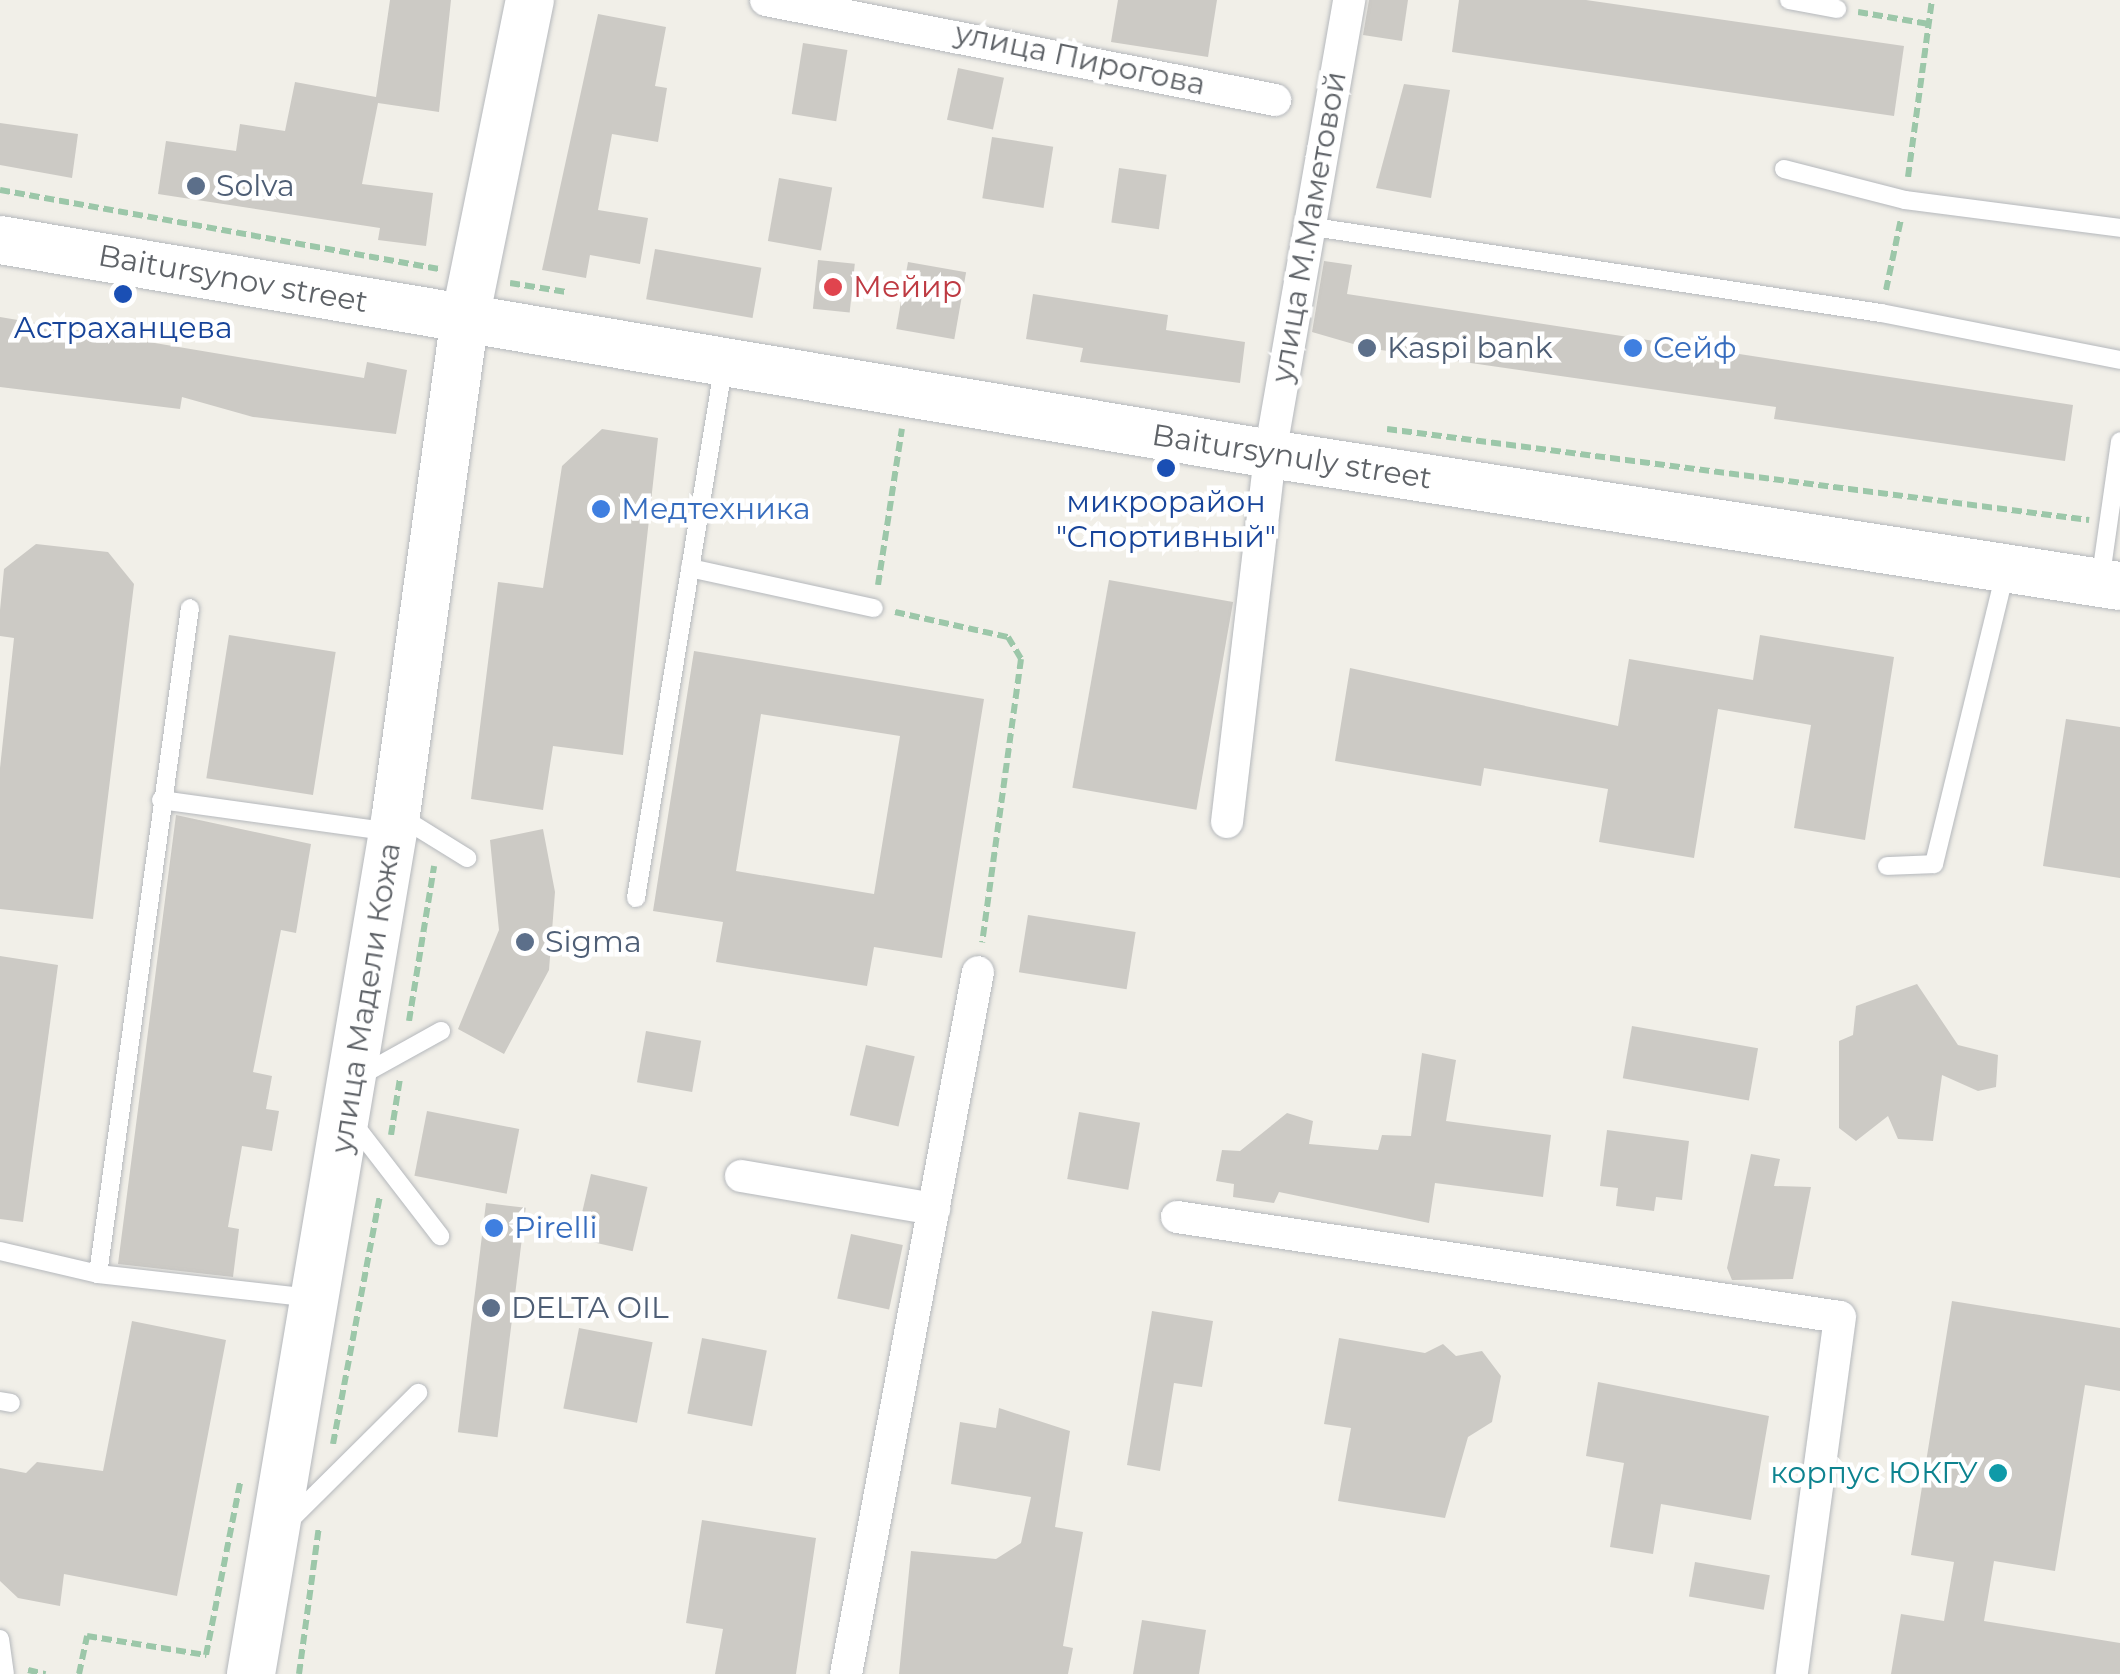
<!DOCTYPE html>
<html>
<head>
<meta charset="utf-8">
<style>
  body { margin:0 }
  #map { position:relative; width:2120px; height:1674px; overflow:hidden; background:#f1efe8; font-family:Montserrat,sans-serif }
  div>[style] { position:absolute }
  .building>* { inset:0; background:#cccac5; transform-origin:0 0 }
  .path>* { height:6px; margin-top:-3px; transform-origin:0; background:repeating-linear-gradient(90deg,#9cc7a9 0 10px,transparent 0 15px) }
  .roads { filter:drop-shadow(0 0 2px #b5b8bc) drop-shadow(0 0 2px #b5b8bc) }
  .lane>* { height:18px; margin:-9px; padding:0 9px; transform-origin:9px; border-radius:9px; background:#fff }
  .street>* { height:32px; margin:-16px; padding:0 16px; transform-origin:16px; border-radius:16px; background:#fff }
  .secondary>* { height:48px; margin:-24px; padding:0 24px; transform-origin:24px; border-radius:24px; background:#fff }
  .dots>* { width:28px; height:28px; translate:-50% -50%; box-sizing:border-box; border:5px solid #fff; border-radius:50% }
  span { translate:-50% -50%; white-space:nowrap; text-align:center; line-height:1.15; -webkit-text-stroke:9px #fff; paint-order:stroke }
  .street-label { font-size:30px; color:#5f6368 }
  .service-label { font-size:30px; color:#4e5e75 }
  .left { translate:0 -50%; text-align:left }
  .health-label { font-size:30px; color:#be3a42 }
  .transit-label { font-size:30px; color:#164399 }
  .shop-label { font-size:30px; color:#366cbe }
  .culture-label { font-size:30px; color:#0d838f }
  .right { translate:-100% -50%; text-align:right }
</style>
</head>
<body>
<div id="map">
  <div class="building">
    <i style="clip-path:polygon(390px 0,451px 0,439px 112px,378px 103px,362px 184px,433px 193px,426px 246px,378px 240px,380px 228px,158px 194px,166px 141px,236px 151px,240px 124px,285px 131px,295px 82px,376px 97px)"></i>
    <i style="clip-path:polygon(1118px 0,1217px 0,1208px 57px,1111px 42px)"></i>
    <i style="clip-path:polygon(1369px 0,1408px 0,1402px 41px,1363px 35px)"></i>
    <i style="clip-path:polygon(1459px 0,1586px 0,1904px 46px,1894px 116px,1452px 52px)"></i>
    <i style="clip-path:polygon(598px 14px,666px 27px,655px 86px,667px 88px,658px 142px,612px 134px,598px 210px,648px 218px,640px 264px,590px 255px,586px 278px,542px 270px)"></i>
    <i style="left:803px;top:43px;width:45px;height:72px;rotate:9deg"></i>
    <i style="left:958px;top:68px;width:47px;height:53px;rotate:12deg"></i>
    <i style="clip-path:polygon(1404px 84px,1450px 90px,1431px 198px,1376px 188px)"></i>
    <i style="clip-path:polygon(0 123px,78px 134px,72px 178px,0 165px)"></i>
    <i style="left:992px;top:137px;width:62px;height:62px;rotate:9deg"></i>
    <i style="left:1119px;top:168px;width:48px;height:55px;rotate:8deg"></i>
    <i style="left:779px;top:178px;width:54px;height:64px;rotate:10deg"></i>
    <i style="left:655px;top:249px;width:108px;height:51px;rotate:10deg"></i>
    <i style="left:818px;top:260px;width:37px;height:49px;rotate:6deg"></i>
    <i style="clip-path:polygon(1324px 261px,1352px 265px,1347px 294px,2073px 405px,2065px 461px,1774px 419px,1776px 407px,1367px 348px,1312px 332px)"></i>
    <i style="left:908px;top:262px;width:59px;height:68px;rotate:10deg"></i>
    <i style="clip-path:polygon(1033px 294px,1168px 315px,1166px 330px,1245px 342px,1240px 383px,1080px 362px,1083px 348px,1026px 339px)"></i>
    <i style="clip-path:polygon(0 317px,364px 378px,367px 362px,407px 370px,396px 434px,253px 417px,182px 397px,180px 409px,0 387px)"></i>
    <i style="clip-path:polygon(602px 429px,658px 438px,623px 755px,553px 746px,543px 810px,471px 799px,498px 582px,543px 588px,562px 466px)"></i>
    <i style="clip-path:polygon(36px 544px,108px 552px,134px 584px,93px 919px,0 909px,0 768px,14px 638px,0 636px,0 610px,4px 569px)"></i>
    <i style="left:1109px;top:580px;width:126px;height:211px;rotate:10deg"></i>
    <i style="left:229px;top:635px;width:108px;height:145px;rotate:9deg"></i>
    <i style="clip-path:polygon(1760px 635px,1894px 657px,1865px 840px,1794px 828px,1811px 725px,1718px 709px,1694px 858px,1599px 842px,1608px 789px,1484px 768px,1481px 786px,1335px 761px,1350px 668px,1618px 726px,1629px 659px,1753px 680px)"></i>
    <i style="clip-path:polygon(evenodd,694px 651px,984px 699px,942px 958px,874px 947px,867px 986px,716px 962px,723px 922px,653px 911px,694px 651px,761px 714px,900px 736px,874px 894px,736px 871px,761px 714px)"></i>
    <i style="clip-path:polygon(2066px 719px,2120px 727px,2120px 878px,2043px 866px)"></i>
    <i style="clip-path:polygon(176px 815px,311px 844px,296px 933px,281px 930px,253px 1072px,272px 1076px,266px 1109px,279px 1111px,272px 1151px,242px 1146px,228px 1227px,239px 1229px,233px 1277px,118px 1264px)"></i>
    <i style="clip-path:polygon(543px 829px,555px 892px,549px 970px,504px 1054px,458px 1029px,499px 930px,490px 840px)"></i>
    <i style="left:1028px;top:915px;width:109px;height:58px;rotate:9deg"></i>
    <i style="clip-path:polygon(0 956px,58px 965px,23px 1222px,0 1219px)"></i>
    <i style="clip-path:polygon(1917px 984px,1958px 1045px,1998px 1055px,1996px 1087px,1978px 1091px,1942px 1075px,1933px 1141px,1898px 1139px,1888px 1116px,1856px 1141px,1839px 1128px,1839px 1041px,1853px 1035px,1856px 1006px)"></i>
    <i style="left:1632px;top:1026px;width:128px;height:53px;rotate:10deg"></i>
    <i style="left:646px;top:1031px;width:56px;height:52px;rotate:10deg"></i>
    <i style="left:866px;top:1045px;width:50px;height:72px;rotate:13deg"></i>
    <i style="clip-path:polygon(1422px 1053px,1456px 1060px,1446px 1121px,1551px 1135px,1543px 1197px,1435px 1183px,1429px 1223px,1279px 1192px,1274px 1203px,1233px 1197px,1234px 1184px,1216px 1181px,1222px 1150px,1240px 1151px,1287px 1113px,1313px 1121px,1309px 1144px,1378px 1150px,1382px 1135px,1411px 1136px)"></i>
    <i style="left:427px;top:1111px;width:94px;height:66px;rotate:11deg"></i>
    <i style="left:1079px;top:1112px;width:62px;height:68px;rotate:10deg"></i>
    <i style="clip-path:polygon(1607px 1130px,1689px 1141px,1682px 1200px,1656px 1197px,1654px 1211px,1616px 1206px,1618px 1188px,1600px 1186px)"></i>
    <i style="clip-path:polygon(1751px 1154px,1780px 1159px,1774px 1186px,1811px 1187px,1793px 1279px,1732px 1280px,1727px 1268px)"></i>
    <i style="left:591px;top:1174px;width:58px;height:66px;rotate:13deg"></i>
    <i style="left:486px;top:1203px;width:40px;height:231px;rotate:7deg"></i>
    <i style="left:851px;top:1234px;width:53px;height:66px;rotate:12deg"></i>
    <i style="clip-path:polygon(1952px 1301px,2120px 1328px,2120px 1391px,2085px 1385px,2055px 1571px,1994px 1561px,1984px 1621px,2120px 1643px,2120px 1674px,1891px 1674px,1901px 1614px,1944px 1621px,1954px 1562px,1911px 1555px)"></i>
    <i style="clip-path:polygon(1152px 1311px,1213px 1321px,1202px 1387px,1174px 1383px,1160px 1471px,1127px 1465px)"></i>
    <i style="clip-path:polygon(132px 1321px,226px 1340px,177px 1596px,64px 1574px,60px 1606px,18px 1598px,0 1581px,0 1468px,26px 1473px,37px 1462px,103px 1471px)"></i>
    <i style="left:579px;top:1328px;width:75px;height:82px;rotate:11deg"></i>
    <i style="left:702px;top:1338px;width:66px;height:77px;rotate:11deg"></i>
    <i style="clip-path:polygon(1339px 1338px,1425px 1353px,1443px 1344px,1456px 1356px,1482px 1351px,1501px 1376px,1492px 1422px,1468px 1437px,1445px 1518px,1338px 1501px,1351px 1428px,1324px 1424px)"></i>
    <i style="clip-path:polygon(1598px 1382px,1769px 1416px,1751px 1520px,1661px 1504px,1653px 1554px,1610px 1547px,1624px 1463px,1586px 1456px)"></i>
    <i style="clip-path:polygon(999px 1408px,1070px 1431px,1055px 1527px,1083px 1532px,1063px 1646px,1073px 1648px,1068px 1674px,899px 1674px,911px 1551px,996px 1559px,1021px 1543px,1031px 1497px,951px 1484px,960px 1422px,996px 1428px)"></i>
    <i style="clip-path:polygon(702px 1520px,816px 1538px,796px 1674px,715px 1674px,723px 1629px,686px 1623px)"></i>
    <i style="left:1695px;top:1562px;width:76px;height:35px;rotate:10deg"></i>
    <i style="clip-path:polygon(1142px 1620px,1206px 1630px,1199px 1674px,1133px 1674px)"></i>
  </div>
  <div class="path">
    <i style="left:1858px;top:12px;width:72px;rotate:9.6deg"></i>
    <i style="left:1908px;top:177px;width:179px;rotate:-82.3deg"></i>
    <i style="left:0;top:190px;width:446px;rotate:10.2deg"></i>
    <i style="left:510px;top:283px;width:57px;rotate:9.1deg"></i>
    <i style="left:1886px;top:290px;width:73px;rotate:-78.1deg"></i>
    <i style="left:1387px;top:429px;width:708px;rotate:7.39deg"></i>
    <i style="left:878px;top:585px;width:158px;rotate:-81.3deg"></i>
    <i style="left:895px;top:612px;width:116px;rotate:12.5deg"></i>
    <i style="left:1008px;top:637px;width:26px;rotate:59deg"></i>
    <i style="left:1021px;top:659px;width:286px;rotate:97.8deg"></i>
    <i style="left:409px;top:1021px;width:157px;rotate:-80.8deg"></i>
    <i style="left:391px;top:1135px;width:58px;rotate:-81deg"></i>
    <i style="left:333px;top:1444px;width:252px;rotate:-79.3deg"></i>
    <i style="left:28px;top:1670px;width:18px;rotate:13deg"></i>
    <i style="left:79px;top:1674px;width:39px;rotate:-78deg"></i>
    <i style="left:87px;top:1636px;width:121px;rotate:9.1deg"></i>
    <i style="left:206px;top:1655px;width:179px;rotate:-78.8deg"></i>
    <i style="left:299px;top:1674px;width:149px;rotate:-82.3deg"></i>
  </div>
  <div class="roads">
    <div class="lane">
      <i style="left:1789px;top:0;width:49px;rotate:10.6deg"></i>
      <i style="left:1784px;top:169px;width:125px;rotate:14.4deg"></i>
      <i style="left:1905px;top:200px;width:217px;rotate:7.4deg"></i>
      <i style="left:1307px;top:226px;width:581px;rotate:8.62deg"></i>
      <i style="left:1881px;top:313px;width:244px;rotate:11.1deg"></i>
      <i style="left:690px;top:568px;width:188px;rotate:12.3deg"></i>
      <i style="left:2100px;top:582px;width:142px;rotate:-81.9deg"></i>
      <i style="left:161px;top:800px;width:234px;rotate:7.9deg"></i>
      <i style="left:401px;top:817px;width:78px;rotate:31.8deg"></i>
      <i style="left:1887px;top:866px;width:47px;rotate:-2.4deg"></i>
      <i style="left:1934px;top:864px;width:304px;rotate:-76.3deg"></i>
      <i style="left:636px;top:898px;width:542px;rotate:-80.66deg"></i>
      <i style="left:358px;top:1077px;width:95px;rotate:-29deg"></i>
      <i style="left:353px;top:1123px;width:143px;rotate:52.4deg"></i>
      <i style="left:0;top:1251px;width:101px;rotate:13.2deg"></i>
      <i style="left:98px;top:1274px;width:214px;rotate:6.4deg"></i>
      <i style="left:98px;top:1274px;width:672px;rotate:-82.14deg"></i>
      <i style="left:0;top:1401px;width:11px;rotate:10deg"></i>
      <i style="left:287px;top:1523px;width:185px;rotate:-44.8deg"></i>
      <i style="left:0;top:1639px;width:35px;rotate:82deg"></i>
    </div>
    <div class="street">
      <i style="left:766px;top:0;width:519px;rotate:11.11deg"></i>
      <i style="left:1227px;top:822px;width:371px;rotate:-83.3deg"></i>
      <i style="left:1270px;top:454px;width:461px;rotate:-80.1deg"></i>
      <i style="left:741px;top:1176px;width:196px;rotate:9.7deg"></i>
      <i style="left:1177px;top:1217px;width:670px;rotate:8.58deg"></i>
      <i style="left:1840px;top:1317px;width:360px;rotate:97.7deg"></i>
      <i style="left:846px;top:1674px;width:714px;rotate:-79.35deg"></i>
    </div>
    <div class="secondary">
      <i style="left:0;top:240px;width:1288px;rotate:9.56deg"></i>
      <i style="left:1270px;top:454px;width:860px;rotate:8.83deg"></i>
      <i style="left:251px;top:1674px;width:872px;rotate:-80.43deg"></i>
      <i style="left:396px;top:814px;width:500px;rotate:-82.1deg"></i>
      <i style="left:465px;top:319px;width:326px;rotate:-78.5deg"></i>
    </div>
  </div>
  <div class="dots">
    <i style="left:196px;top:186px;background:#5c6f8a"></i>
    <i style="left:833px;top:287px;background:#e0444e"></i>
    <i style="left:123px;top:294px;background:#1a4fb4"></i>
    <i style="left:1367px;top:348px;background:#5c6f8a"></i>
    <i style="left:1633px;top:348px;background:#3f7fe0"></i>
    <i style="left:1166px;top:468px;background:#1a4fb4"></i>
    <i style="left:601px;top:509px;background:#3f7fe0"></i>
    <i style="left:525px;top:942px;background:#5c6f8a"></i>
    <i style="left:494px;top:1228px;background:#3f7fe0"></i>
    <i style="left:491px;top:1308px;background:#5c6f8a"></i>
    <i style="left:1998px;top:1473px;background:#0f9aa8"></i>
  </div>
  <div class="street-label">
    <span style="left:1080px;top:59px;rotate:12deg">улица Пирогова</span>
    <span style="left:1309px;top:227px;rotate:-80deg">улица М.Маметовой</span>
    <span style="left:233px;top:279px;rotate:10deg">Baitursynov street</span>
    <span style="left:1292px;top:457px;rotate:9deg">Baitursynuly street</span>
    <span style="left:366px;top:998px;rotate:-81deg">улица Мадели Кожа</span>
  </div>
  <div class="service-label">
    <span class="left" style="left:216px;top:186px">Solva</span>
    <span class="left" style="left:1387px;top:348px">Kaspi bank</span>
    <span class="left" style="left:545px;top:942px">Sigma</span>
    <span class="left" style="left:511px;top:1308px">DELTA OIL</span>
  </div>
  <div class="health-label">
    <span class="left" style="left:853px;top:287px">Мейир</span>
  </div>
  <div class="transit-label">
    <span style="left:123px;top:328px">Астраханцева</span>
    <span style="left:1166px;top:519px">микрорайон<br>"Спортивный"</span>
  </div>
  <div class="shop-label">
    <span class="left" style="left:1653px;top:348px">Сейф</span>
    <span class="left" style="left:621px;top:509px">Медтехника</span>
    <span class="left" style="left:514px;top:1228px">Pirelli</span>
  </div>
  <div class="culture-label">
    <span class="right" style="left:1978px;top:1473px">корпус ЮКГУ</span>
  </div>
</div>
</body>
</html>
